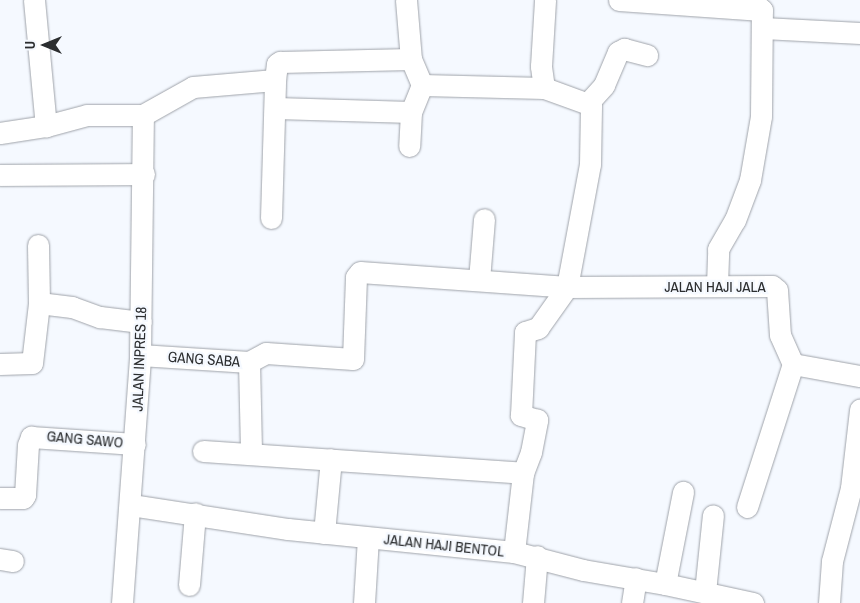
<!DOCTYPE html>
<html>
<head>
<meta charset="utf-8">
<style>
  body { margin:0 }
  #map { position:relative; width:860px; height:603px; overflow:hidden; background:#f5f9ff; font-family:"Archivo Narrow",sans-serif }
  div>[style] { position:absolute }
  .roads { filter:drop-shadow(0 0 1px #9fa3aa) drop-shadow(0 0 1px #9fa3aa) }
  .street>* { height:21px; margin:-10.5px; padding:0 10.5px; transform-origin:10.5px; border-radius:10.5px; background:#fff }
  span { translate:-50% -50%; white-space:nowrap; text-align:center; line-height:1.15; -webkit-text-stroke:4.5px #f5f9ff; paint-order:stroke }
  .street-label { font-size:15px; color:#2c2e30 }
  .north { position:absolute; left:20px; top:20px; width:50px; height:50px; -webkit-text-stroke:4px #f5f9ff; paint-order:stroke; rotate:270deg; font-size:14px; font-weight:700; line-height:20px; text-align:center; color:#2c2e30 }
  .north::after { content:''; display:block; margin:auto; width:18px; height:22px; background:#2c2e30; clip-path:polygon(50% 0,100% 100%,50% 72%,0 100%) }
</style>
</head>
<body>
<div id="map">
  <div class="roads">
    <div class="street">
      <i style="left:34px;top:0;width:127px;rotate:84.6deg"></i>
      <i style="left:406px;top:0;width:59px;rotate:85.2deg"></i>
      <i style="left:411px;top:59px;width:28px;rotate:67deg"></i>
      <i style="left:422px;top:85px;width:29px;rotate:112deg"></i>
      <i style="left:411px;top:112px;width:34px;rotate:93deg"></i>
      <i style="left:619px;top:0;width:143px;rotate:4deg"></i>
      <i style="left:763px;top:28px;width:97px;rotate:3deg"></i>
      <i style="left:422px;top:85px;width:122px;rotate:1.4deg"></i>
      <i style="left:588px;top:103px;width:24px;rotate:-48deg"></i>
      <i style="left:604px;top:85px;width:36px;rotate:-67deg"></i>
      <i style="left:618px;top:52px;width:7px;rotate:-27deg"></i>
      <i style="left:624px;top:49px;width:24px;rotate:15deg"></i>
      <i style="left:276px;top:108px;width:135px;rotate:1.7deg"></i>
      <i style="left:0;top:133px;width:47px;rotate:-8.7deg"></i>
      <i style="left:46px;top:126px;width:42px;rotate:-15deg"></i>
      <i style="left:87px;top:115px;width:56px"></i>
      <i style="left:143px;top:115px;width:57px;rotate:-29.2deg"></i>
      <i style="left:193px;top:87px;width:82px;rotate:-4.9deg"></i>
      <i style="left:275px;top:80px;width:16px;rotate:-83deg"></i>
      <i style="left:277px;top:64px;width:4px;rotate:-34deg"></i>
      <i style="left:280px;top:62px;width:131px;rotate:-1.3deg"></i>
      <i style="left:0;top:175px;width:144px;rotate:-0.4deg"></i>
      <i style="left:271px;top:218px;width:138px;rotate:-88.3deg"></i>
      <i style="left:38px;top:245px;width:58px;rotate:89deg"></i>
      <i style="left:479px;top:280px;width:61px;rotate:-85.3deg"></i>
      <i style="left:717px;top:285px;width:36px;rotate:-88deg"></i>
      <i style="left:718px;top:249px;width:34px;rotate:-60deg"></i>
      <i style="left:735px;top:220px;width:43px;rotate:-69.4deg"></i>
      <i style="left:750px;top:180px;width:65px;rotate:-80.2deg"></i>
      <i style="left:761px;top:116px;width:106px;rotate:-89.5deg"></i>
      <i style="left:762px;top:10px;width:15px;rotate:-138deg"></i>
      <i style="left:140px;top:355px;width:109px;rotate:3.7deg"></i>
      <i style="left:249px;top:362px;width:19px;rotate:-28deg"></i>
      <i style="left:266px;top:353px;width:87px;rotate:3.9deg"></i>
      <i style="left:353px;top:359px;width:82px;rotate:-87.9deg"></i>
      <i style="left:356px;top:277px;width:6px;rotate:-51deg"></i>
      <i style="left:360px;top:272px;width:208px;rotate:4.1deg"></i>
      <i style="left:567px;top:287px;width:205px;rotate:-0.3deg"></i>
      <i style="left:772px;top:286px;width:6px;rotate:39deg"></i>
      <i style="left:777px;top:290px;width:45px;rotate:86.2deg"></i>
      <i style="left:780px;top:335px;width:32px;rotate:66deg"></i>
      <i style="left:793px;top:364px;width:68px;rotate:10.2deg"></i>
      <i style="left:249px;top:362px;width:91px;rotate:88.7deg"></i>
      <i style="left:0;top:364px;width:32px;rotate:-2deg"></i>
      <i style="left:32px;top:363px;width:60px;rotate:-83.3deg"></i>
      <i style="left:39px;top:303px;width:33px;rotate:7deg"></i>
      <i style="left:72px;top:307px;width:30px;rotate:20deg"></i>
      <i style="left:100px;top:317px;width:41px;rotate:7deg"></i>
      <i style="left:203px;top:451px;width:321px;rotate:3.9deg"></i>
      <i style="left:0;top:498px;width:23px"></i>
      <i style="left:23px;top:498px;width:4px;rotate:-56deg"></i>
      <i style="left:25px;top:495px;width:50px;rotate:-86.6deg"></i>
      <i style="left:28px;top:445px;width:9px;rotate:-69deg"></i>
      <i style="left:31px;top:437px;width:104px;rotate:3.9deg"></i>
      <i style="left:131px;top:505px;width:159px;rotate:8.7deg"></i>
      <i style="left:288px;top:529px;width:227px;rotate:5.8deg"></i>
      <i style="left:514px;top:552px;width:71px;rotate:14.6deg"></i>
      <i style="left:583px;top:570px;width:83px;rotate:9.7deg"></i>
      <i style="left:665px;top:584px;width:90px;rotate:12.2deg"></i>
      <i style="left:747px;top:507px;width:150px;rotate:-72.2deg"></i>
      <i style="left:324px;top:533px;width:74px;rotate:-84.6deg"></i>
      <i style="left:514px;top:552px;width:80px;rotate:-83.5deg"></i>
      <i style="left:523px;top:473px;width:22px;rotate:-69deg"></i>
      <i style="left:531px;top:452px;width:33px;rotate:-79deg"></i>
      <i style="left:537px;top:420px;width:17px;rotate:-163deg"></i>
      <i style="left:521px;top:415px;width:83px;rotate:-87.2deg"></i>
      <i style="left:525px;top:332px;width:14px;rotate:-17deg"></i>
      <i style="left:538px;top:328px;width:50px;rotate:-54.7deg"></i>
      <i style="left:567px;top:287px;width:125px;rotate:-79.4deg"></i>
      <i style="left:590px;top:164px;width:59px;rotate:-89deg"></i>
      <i style="left:591px;top:105px;width:50px;rotate:-160.1deg"></i>
      <i style="left:544px;top:88px;width:22px;rotate:-98deg"></i>
      <i style="left:541px;top:66px;width:66px;rotate:-86.5deg"></i>
      <i style="left:0;top:559px;width:13px;rotate:9deg"></i>
      <i style="left:665px;top:584px;width:94px;rotate:-78.9deg"></i>
      <i style="left:189px;top:585px;width:72px;rotate:-85.2deg"></i>
      <i style="left:705px;top:592px;width:77px;rotate:-84.1deg"></i>
      <i style="left:122px;top:603px;width:249px;rotate:-85.8deg"></i>
      <i style="left:140px;top:355px;width:240px;rotate:-89.3deg"></i>
      <i style="left:364px;top:603px;width:65px;rotate:-86.5deg"></i>
      <i style="left:533px;top:603px;width:47px;rotate:-85.1deg"></i>
      <i style="left:632px;top:603px;width:25px;rotate:-81deg"></i>
      <i style="left:829px;top:603px;width:42px;rotate:-85.9deg"></i>
      <i style="left:832px;top:561px;width:75px;rotate:-75.4deg"></i>
      <i style="left:851px;top:488px;width:79px;rotate:-83.4deg"></i>
    </div>
  </div>
  <div class="street-label">
    <span style="left:715px;top:287px">JALAN HAJI JALA</span>
    <span style="left:139px;top:359px;rotate:-88deg">JALAN INPRES 18</span>
    <span style="left:204px;top:359px;rotate:4deg">GANG SABA</span>
    <span style="left:85px;top:439px;rotate:5deg">GANG SAWO</span>
    <span style="left:444px;top:545px;rotate:6deg">JALAN HAJI BENTOL</span>
  </div>
  <div class="north">U</div>
</div>
</body>
</html>
